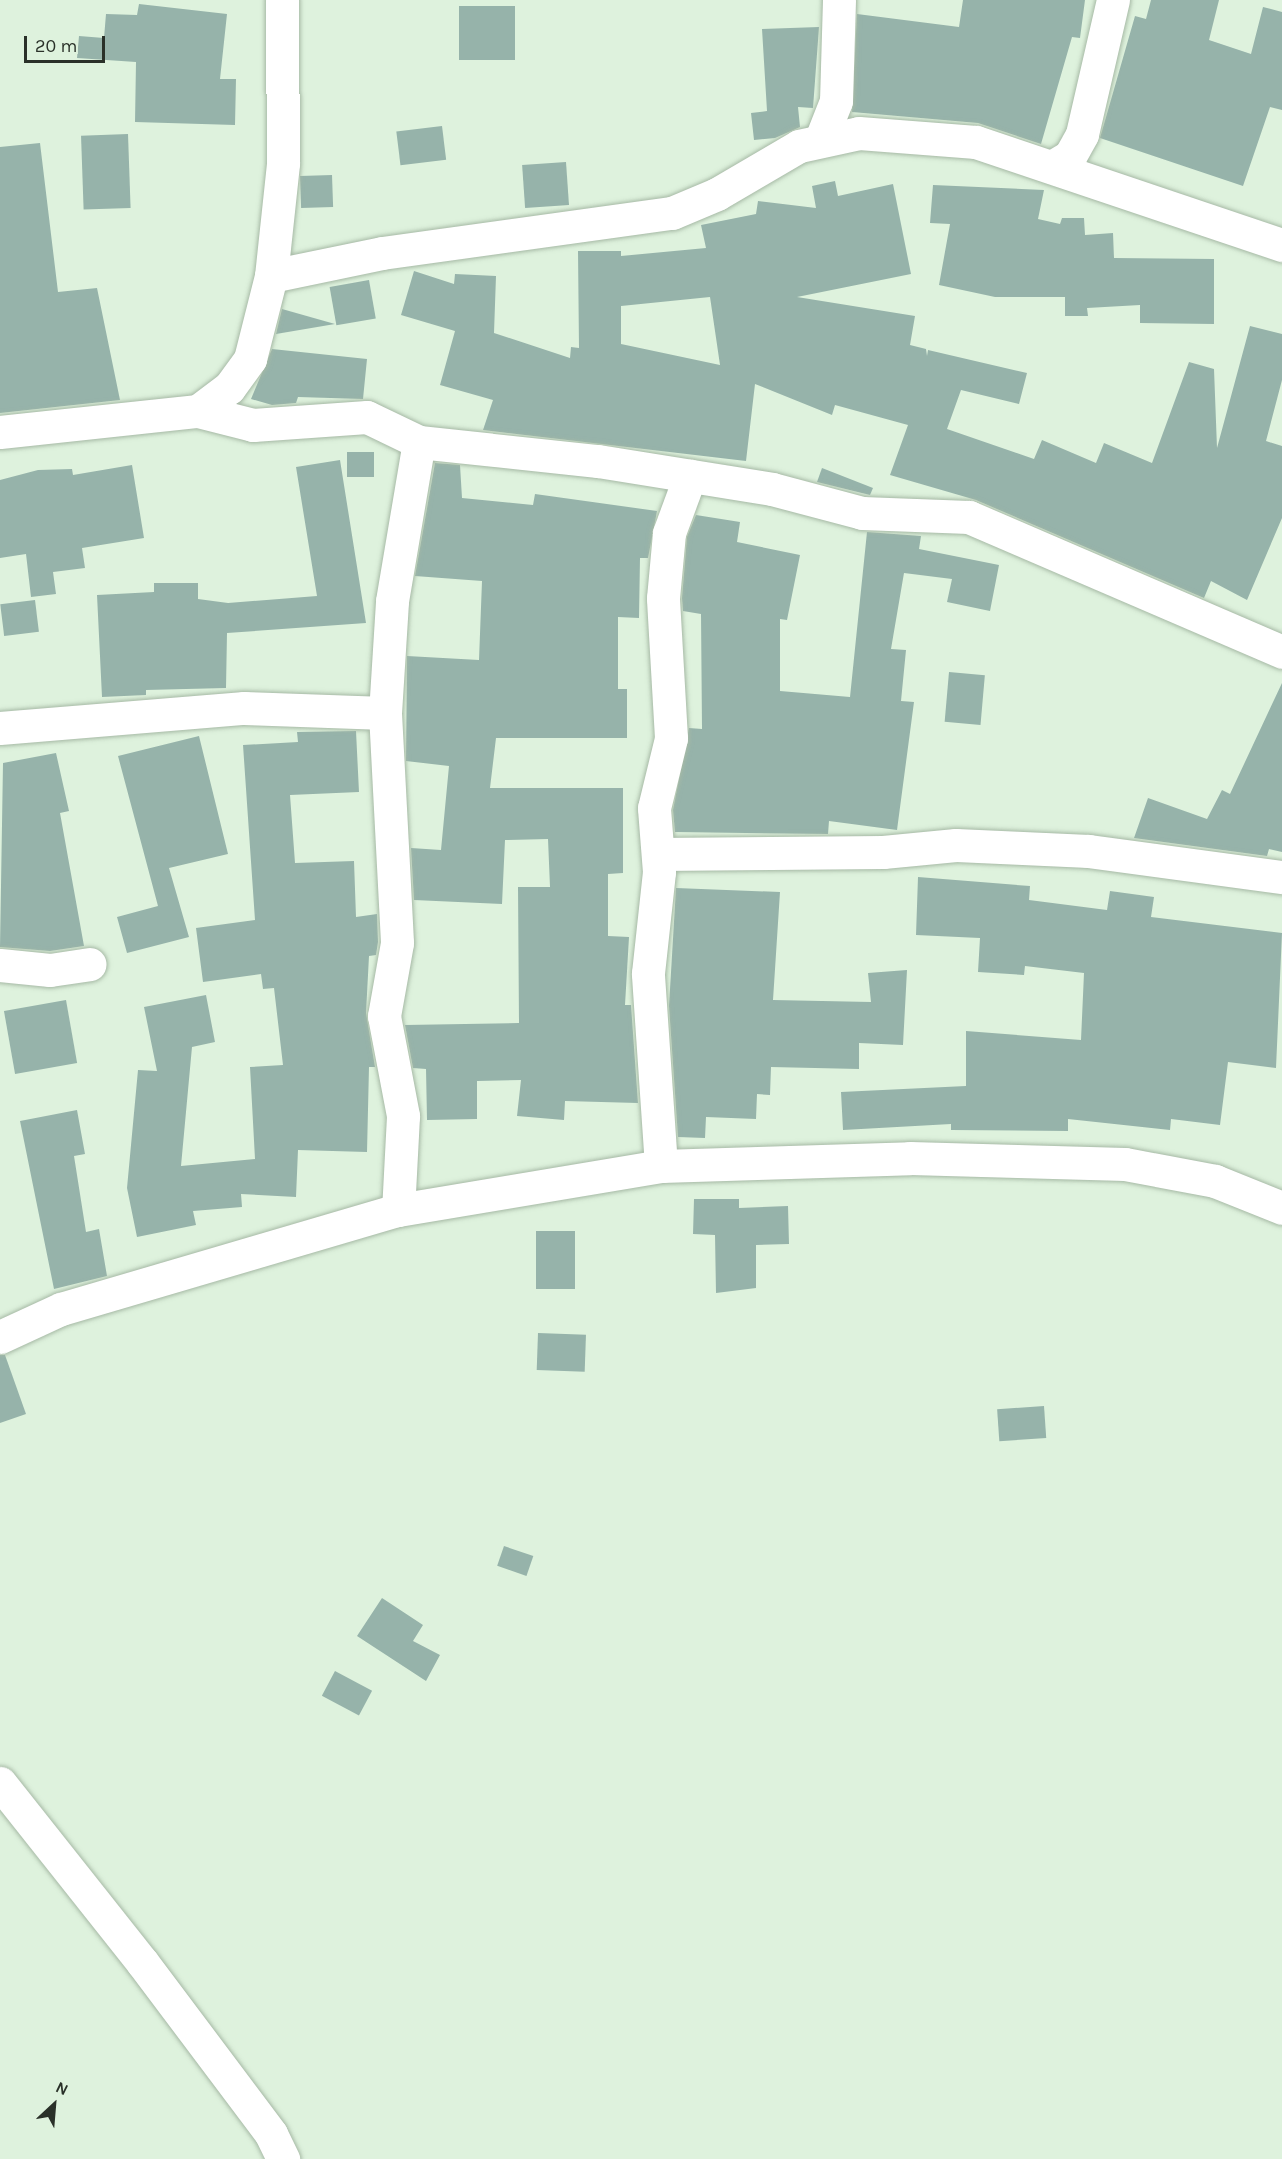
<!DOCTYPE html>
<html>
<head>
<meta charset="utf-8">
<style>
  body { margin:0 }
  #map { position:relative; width:1282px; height:2159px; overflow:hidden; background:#def2dd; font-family:Karla,sans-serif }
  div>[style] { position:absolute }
  .building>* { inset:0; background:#96b3aa; transform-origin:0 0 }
  .roads { filter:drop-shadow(0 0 2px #a6b9a5) drop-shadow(0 0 2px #a6b9a5) }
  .minor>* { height:33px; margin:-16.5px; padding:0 16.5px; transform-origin:16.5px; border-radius:16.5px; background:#fff }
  span { translate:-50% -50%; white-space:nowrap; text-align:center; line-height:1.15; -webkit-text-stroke:6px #def2dd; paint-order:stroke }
  .north { position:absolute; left:24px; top:2075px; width:60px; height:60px; -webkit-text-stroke:4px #def2dd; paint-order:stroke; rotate:26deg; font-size:16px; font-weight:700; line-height:24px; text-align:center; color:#2a3129 }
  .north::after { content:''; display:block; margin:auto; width:21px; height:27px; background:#2a3129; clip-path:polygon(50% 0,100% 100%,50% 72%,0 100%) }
  .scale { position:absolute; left:24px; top:36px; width:81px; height:27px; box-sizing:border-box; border:3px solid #2a3129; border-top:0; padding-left:8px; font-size:18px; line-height:21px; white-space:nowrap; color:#2a3129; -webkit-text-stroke:4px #def2dd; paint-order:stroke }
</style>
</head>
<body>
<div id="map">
  <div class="building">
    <i style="clip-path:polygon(963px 0,1085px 0,1080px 38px,1072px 37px,1041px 144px,978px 123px,852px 112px,857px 14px,959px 27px)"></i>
    <i style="clip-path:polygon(1151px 0,1219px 0,1209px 40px,1251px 54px,1263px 7px,1282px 12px,1282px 110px,1270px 107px,1243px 186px,1100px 138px,1135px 16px,1146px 19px)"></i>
    <i style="clip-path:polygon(139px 4px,227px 14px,220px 79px,236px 79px,235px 125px,135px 122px,136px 62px,77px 58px,79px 36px,104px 38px,106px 14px,137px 15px)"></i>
    <i style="left:459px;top:6px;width:56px;height:54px"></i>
    <i style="clip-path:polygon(819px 27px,813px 108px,798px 107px,800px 127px,775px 138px,754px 140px,751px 113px,767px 111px,762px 29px)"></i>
    <i style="left:442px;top:126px;width:34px;height:46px;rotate:83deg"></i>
    <i style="left:128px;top:134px;width:74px;height:47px;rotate:88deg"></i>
    <i style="clip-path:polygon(40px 143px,58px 292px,97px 288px,120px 400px,0 413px,0 147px)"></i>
    <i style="left:566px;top:162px;width:43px;height:44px;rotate:86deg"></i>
    <i style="left:332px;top:175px;width:32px;height:32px;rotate:88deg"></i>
    <i style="clip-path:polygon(evenodd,835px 181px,838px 196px,893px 184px,911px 274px,797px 297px,915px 316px,910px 345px,926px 349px,927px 356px,928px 350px,1027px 373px,1019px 404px,961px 390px,947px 429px,1034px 459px,1042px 440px,1096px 463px,1104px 443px,1152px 463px,1189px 362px,1214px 369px,1217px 448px,1250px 326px,1282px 334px,1282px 380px,1266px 441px,1282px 446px,1282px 518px,1247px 600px,1211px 581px,1204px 598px,976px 500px,890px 475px,908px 425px,835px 405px,832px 415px,755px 384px,746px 461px,483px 430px,493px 400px,440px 385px,455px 331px,401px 315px,414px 271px,454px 284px,455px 274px,496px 276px,494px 333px,570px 358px,571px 347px,579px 348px,578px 251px,621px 251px,621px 256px,706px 248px,701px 225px,756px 214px,758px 201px,816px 208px,812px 186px,835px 181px,710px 297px,720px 365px,621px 344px,621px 306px,710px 297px)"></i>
    <i style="clip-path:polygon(933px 185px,1044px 190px,1038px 219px,1060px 224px,1062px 218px,1084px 218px,1085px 235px,1113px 233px,1114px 258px,1214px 259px,1214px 324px,1140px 323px,1140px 305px,1087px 308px,1088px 316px,1065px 316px,1065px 297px,995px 297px,939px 285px,950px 224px,930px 223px)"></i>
    <i style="left:369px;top:280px;width:39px;height:40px;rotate:80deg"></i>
    <i style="clip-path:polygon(282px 309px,335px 324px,276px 334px)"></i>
    <i style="clip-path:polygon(272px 349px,367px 359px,363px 399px,298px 397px,296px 403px,272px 405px,251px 399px)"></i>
    <i style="left:347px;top:452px;width:27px;height:25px"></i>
    <i style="clip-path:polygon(340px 460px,366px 623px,227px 633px,226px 688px,146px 690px,146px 695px,102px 697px,97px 595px,154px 592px,154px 583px,198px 583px,198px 599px,228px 603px,317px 596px,296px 467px)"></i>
    <i style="clip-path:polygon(435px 463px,460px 465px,462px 498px,533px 505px,535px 494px,657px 511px,648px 558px,640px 558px,639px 618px,618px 617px,618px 689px,627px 689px,627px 738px,496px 738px,490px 788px,623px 788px,623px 873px,608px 874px,608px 936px,629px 937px,625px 1005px,631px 1005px,638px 1103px,565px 1101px,564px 1120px,517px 1116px,521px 1080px,477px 1081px,477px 1119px,427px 1120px,426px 1069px,413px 1068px,405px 1025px,519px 1023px,518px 887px,550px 887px,548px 839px,505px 840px,502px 904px,414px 900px,411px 848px,441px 850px,449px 766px,406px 761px,407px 656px,479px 660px,482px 581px,415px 576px)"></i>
    <i style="clip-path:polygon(132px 465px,144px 538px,82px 548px,85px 568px,53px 572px,56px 594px,31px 597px,26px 554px,0 558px,0 480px,38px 470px,72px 469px,73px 475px)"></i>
    <i style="clip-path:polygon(822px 468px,873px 488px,870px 495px,817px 482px)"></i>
    <i style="clip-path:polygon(696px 515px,740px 522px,737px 542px,800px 555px,787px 620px,780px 619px,780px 691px,850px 697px,867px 532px,921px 536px,919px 549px,999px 565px,990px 611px,947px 602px,952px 579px,904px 573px,891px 649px,906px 650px,901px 701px,914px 702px,897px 830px,829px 821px,828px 834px,675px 832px,673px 810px,689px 728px,702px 729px,701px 614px,683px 611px,682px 598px,687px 537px)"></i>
    <i style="left:35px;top:600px;width:32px;height:35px;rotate:83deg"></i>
    <i style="left:949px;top:672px;width:36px;height:50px;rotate:5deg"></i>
    <i style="clip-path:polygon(1282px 683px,1282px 852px,1269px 849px,1267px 856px,1134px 838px,1148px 798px,1207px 819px,1222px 790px,1230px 794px)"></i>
    <i style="clip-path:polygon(356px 731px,359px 792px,290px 795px,295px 863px,354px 861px,356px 917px,377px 914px,378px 942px,376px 955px,369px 956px,366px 1013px,375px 1067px,369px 1067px,367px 1152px,298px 1150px,296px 1197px,241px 1194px,242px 1207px,193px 1211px,196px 1225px,137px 1237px,127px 1188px,138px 1070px,157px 1071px,144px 1007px,206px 995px,215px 1042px,192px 1047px,181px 1166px,255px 1159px,250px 1067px,283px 1065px,274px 988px,263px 989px,261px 974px,203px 982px,196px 928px,255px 920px,243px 745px,298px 742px,297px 732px)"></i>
    <i style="clip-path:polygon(199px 736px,228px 854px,169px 868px,189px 937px,127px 953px,117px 917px,158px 906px,118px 756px)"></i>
    <i style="clip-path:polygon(56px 753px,69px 811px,60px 813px,84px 946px,50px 951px,0 947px,3px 763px)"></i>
    <i style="clip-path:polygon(918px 877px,1030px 886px,1029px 900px,1107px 910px,1110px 891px,1154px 897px,1151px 917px,1282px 933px,1276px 1068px,1228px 1062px,1220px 1125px,1171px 1119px,1170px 1130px,1068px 1119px,1068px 1131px,951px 1130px,951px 1124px,843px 1130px,841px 1092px,966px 1086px,966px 1031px,1081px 1040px,1084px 973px,1025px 966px,1024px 975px,978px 972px,980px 938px,916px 935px)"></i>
    <i style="clip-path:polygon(676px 888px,780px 892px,773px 1000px,871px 1002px,868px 973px,907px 970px,903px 1045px,859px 1043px,859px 1069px,771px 1067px,770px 1095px,757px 1094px,756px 1119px,706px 1117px,705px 1138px,678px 1137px,669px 1006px)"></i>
    <i style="left:66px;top:1000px;width:64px;height:63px;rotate:80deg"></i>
    <i style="clip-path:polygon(77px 1110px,85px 1154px,74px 1156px,86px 1232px,99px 1229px,107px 1276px,54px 1289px,20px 1121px)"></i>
    <i style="clip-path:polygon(694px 1199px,739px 1199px,739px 1208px,788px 1206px,789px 1244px,756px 1245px,756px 1288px,716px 1293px,715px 1235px,693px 1234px)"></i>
    <i style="left:536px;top:1231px;width:39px;height:58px"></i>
    <i style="left:538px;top:1333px;width:48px;height:37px;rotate:2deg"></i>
    <i style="clip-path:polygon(0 1355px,5px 1355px,26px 1414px,0 1423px)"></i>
    <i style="left:1044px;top:1406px;width:32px;height:47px;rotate:86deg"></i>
    <i style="left:504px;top:1546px;width:31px;height:21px;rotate:19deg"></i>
    <i style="clip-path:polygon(382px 1598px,423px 1625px,413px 1641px,440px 1655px,426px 1681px,357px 1636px)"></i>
    <i style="left:335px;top:1671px;width:42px;height:28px;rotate:28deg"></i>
  </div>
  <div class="roads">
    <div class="minor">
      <i style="left:821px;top:139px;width:41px;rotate:-68.5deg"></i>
      <i style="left:836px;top:101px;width:101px;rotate:-88.3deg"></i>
      <i style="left:1052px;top:167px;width:21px;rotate:-31deg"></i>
      <i style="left:1070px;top:156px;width:25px;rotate:-61deg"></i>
      <i style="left:1082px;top:134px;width:138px;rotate:-77deg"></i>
      <i style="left:271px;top:276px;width:113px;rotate:-11.7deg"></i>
      <i style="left:382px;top:253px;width:293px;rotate:-7.9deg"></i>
      <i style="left:672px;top:213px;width:49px;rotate:-22.9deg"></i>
      <i style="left:717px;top:194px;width:95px;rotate:-30.3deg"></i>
      <i style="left:799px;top:146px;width:61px;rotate:-12.2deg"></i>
      <i style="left:859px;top:133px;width:117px;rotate:4.4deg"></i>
      <i style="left:976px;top:142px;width:323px;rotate:18.6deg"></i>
      <i style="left:198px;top:411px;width:57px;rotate:14.3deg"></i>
      <i style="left:253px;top:425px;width:114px;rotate:-4deg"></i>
      <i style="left:367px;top:417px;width:58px;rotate:25.7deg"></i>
      <i style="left:419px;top:442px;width:180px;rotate:6.1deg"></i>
      <i style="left:598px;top:461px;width:176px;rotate:9.1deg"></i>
      <i style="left:772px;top:489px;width:93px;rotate:14.9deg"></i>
      <i style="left:862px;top:513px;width:107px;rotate:2.1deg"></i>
      <i style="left:969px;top:517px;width:341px;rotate:23.3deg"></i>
      <i style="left:0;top:432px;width:199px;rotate:-6.1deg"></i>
      <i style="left:198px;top:411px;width:39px;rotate:-37deg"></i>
      <i style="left:229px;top:388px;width:36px;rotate:-54deg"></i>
      <i style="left:250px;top:359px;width:86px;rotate:-75.8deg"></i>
      <i style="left:271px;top:276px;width:114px;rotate:-83.9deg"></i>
      <i style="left:283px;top:163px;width:163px;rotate:-90.4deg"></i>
      <i style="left:385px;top:713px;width:112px;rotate:-86.4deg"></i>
      <i style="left:392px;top:601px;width:161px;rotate:-80.4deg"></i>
      <i style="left:0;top:728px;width:245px;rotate:-4.7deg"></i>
      <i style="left:244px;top:708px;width:141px;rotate:2deg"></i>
      <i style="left:385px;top:713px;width:230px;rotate:87deg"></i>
      <i style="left:397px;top:943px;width:74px;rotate:100.1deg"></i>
      <i style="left:384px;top:1016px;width:102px;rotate:79.2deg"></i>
      <i style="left:403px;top:1116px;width:94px;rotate:93deg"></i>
      <i style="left:658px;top:854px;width:225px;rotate:-0.5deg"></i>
      <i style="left:883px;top:852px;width:73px;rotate:-5.5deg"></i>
      <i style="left:956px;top:845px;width:133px;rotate:2.6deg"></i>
      <i style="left:1089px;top:851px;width:195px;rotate:7.7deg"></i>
      <i style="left:0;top:965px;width:50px;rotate:5.7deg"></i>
      <i style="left:50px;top:970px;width:40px;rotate:-8.5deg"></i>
      <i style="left:661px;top:1166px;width:193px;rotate:-93.9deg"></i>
      <i style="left:648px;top:973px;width:102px;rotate:-83.8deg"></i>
      <i style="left:659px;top:872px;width:64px;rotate:-94.5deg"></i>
      <i style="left:654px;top:808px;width:72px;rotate:-76.3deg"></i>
      <i style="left:671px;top:738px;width:140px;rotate:-93.3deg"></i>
      <i style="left:663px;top:598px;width:65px;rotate:-84.7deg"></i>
      <i style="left:669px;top:533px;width:61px;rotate:-69.8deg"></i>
      <i style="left:0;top:1337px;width:67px;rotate:-24.7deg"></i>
      <i style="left:61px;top:1309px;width:351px;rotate:-16.4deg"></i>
      <i style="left:398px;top:1210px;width:267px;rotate:-9.5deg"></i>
      <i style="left:661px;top:1166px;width:249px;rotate:-1.8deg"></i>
      <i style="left:910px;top:1158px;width:215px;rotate:1.6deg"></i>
      <i style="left:1125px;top:1164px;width:92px;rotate:10.7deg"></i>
      <i style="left:1215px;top:1181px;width:72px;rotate:21.9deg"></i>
      <i style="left:0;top:1783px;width:228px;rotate:51.6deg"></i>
      <i style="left:142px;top:1962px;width:215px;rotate:53.1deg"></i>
      <i style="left:271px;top:2134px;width:28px;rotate:64deg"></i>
    </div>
  </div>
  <div class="north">N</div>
  <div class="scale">20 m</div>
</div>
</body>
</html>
